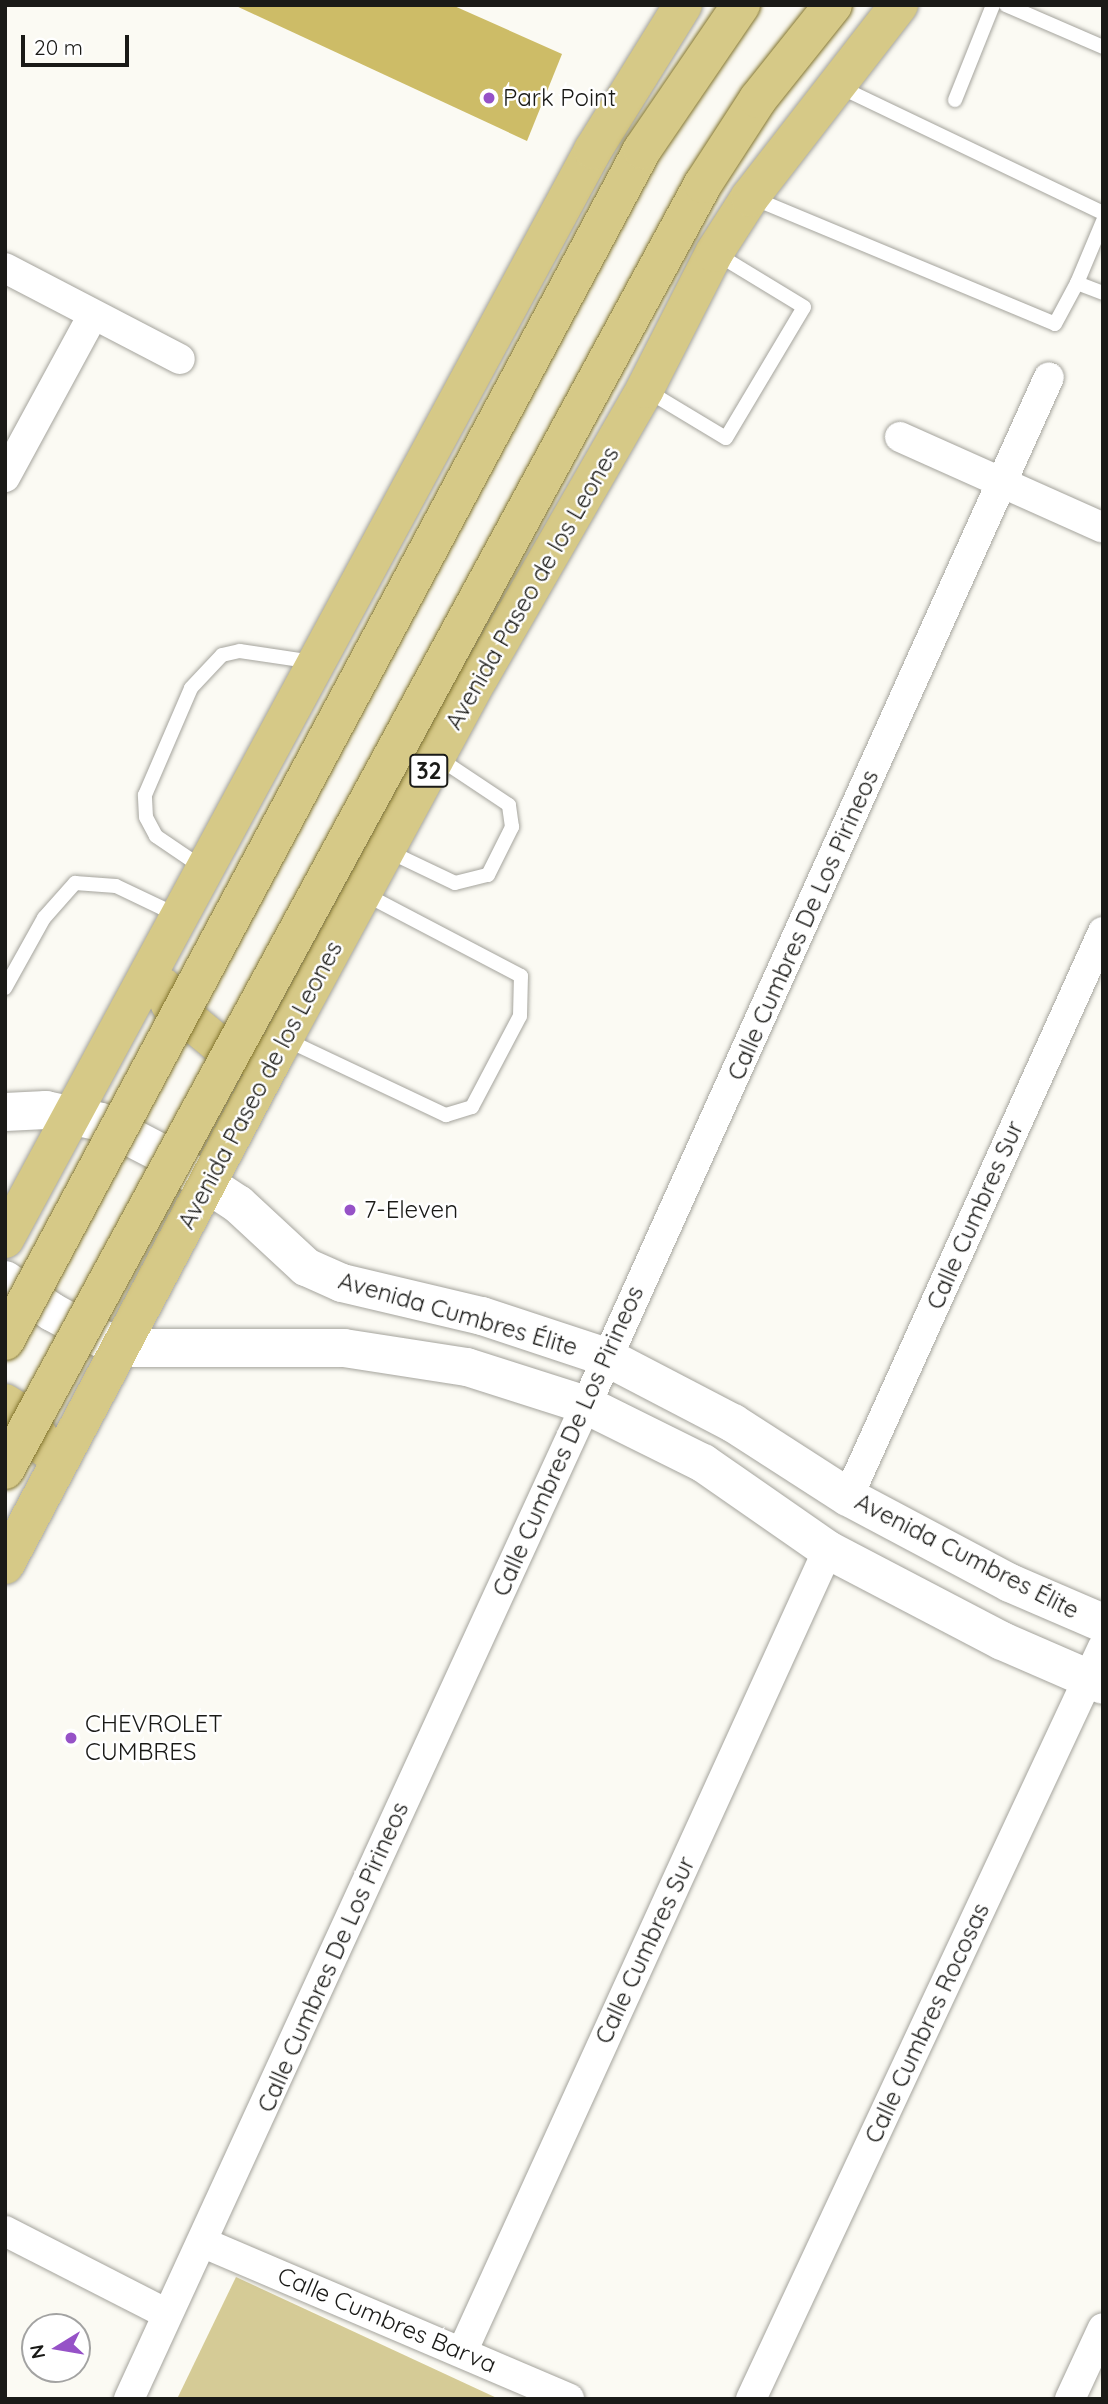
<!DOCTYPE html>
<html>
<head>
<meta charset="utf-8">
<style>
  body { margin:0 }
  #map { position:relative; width:1108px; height:2404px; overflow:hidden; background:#fbfaf3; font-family:Quicksand,sans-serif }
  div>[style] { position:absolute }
  .green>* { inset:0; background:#d5cb96 }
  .building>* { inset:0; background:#cdbc67 }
  .roads { filter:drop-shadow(0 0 2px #a5a49d) drop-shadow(0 0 2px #a5a49d) }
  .lane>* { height:14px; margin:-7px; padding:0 7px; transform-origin:7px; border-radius:7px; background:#fff }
  .street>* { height:30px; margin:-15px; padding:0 15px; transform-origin:15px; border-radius:15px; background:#fff }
  .secondary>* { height:38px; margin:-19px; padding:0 19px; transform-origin:19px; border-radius:19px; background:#fff }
  .primary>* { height:38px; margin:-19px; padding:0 19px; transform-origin:19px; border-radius:19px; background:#d6c987 }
  .bridges { filter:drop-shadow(0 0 2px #82742c) drop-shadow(0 0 2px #82742c) }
  .primary-bridge>* { height:38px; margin:-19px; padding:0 19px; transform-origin:19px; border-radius:19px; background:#d6c987 }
  .dots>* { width:19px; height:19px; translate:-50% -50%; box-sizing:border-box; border:4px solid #fff; border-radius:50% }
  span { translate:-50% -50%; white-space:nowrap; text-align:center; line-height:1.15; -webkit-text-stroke:5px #fff; paint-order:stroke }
  .shield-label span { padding:2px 5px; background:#fff; border:2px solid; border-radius:5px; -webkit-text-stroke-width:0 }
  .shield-label { font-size:23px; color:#1a1a17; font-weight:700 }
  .poi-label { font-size:24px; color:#1a1a17 }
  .left { translate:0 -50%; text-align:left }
  .street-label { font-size:24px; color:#1a1a17 }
  .frame { position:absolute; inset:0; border:7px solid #1a1a17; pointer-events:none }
  .north { position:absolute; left:21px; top:2313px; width:70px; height:70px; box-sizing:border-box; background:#fff; border:2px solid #a3a3a2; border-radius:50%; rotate:259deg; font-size:19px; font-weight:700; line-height:28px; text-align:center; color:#1a1a17 }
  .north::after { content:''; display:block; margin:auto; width:24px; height:32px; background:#9652c7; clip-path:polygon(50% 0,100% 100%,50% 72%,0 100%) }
  .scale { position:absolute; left:21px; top:35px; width:108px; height:32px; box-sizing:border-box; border:4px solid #1a1a17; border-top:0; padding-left:9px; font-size:21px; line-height:24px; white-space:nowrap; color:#1a1a17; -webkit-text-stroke:5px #fff; paint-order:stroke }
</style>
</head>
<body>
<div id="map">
  <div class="green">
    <i style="clip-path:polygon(236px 2277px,499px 2399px,177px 2399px)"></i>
  </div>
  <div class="building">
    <i style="clip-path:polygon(234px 5px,452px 5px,562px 54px,527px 141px)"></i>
  </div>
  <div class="roads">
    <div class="lane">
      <i style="left:1006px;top:5px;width:106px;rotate:23.4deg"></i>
      <i style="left:840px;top:87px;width:292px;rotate:25.6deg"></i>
      <i style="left:955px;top:100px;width:102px;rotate:-68.2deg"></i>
      <i style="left:753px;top:198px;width:327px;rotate:22.6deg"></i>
      <i style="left:1055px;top:324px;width:47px;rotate:-61.8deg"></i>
      <i style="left:1077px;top:283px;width:28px;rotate:21deg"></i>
      <i style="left:1077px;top:283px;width:67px;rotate:-67.2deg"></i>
      <i style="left:646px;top:390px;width:93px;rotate:31deg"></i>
      <i style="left:726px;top:438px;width:152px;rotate:-59.2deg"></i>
      <i style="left:804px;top:307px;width:102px;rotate:-148.7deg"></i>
      <i style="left:388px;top:851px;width:74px;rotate:25.5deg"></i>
      <i style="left:455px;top:883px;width:34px;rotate:-14deg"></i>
      <i style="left:488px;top:875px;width:54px;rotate:-63.4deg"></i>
      <i style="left:512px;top:827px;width:22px;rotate:-98deg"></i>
      <i style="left:509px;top:805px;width:87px;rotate:-146.3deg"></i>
      <i style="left:203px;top:868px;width:57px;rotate:-145.8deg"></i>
      <i style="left:156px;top:836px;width:21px;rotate:-118deg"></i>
      <i style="left:146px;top:817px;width:22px;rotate:-93deg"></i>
      <i style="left:145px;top:795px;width:116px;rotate:-66.7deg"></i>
      <i style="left:191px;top:688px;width:45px;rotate:-46.8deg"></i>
      <i style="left:222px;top:655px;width:18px;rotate:-13deg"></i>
      <i style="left:240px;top:651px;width:75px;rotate:8.5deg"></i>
      <i style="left:5px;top:988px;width:80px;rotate:-60.9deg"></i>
      <i style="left:44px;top:918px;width:47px;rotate:-48.5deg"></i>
      <i style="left:75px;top:883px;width:41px;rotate:4.2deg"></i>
      <i style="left:116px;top:886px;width:70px;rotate:25.5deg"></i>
      <i style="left:287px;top:1040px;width:176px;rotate:25.3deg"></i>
      <i style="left:446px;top:1115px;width:27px;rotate:-17deg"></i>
      <i style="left:472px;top:1107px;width:103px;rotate:-62.2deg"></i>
      <i style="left:520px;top:1016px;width:40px;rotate:-88.6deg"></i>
      <i style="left:521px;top:976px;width:176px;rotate:-152.3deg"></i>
    </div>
    <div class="street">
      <i style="left:5px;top:268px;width:197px;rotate:27.5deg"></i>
      <i style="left:900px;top:437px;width:222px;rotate:24.1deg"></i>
      <i style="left:5px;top:477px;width:184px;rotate:-61.5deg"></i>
      <i style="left:848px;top:1497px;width:620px;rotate:-65.71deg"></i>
      <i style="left:5px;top:2231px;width:182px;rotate:27.1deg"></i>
      <i style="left:204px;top:2243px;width:397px;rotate:23.1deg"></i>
      <i style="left:463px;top:2350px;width:879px;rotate:-65.48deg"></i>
      <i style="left:129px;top:2399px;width:1094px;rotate:-65.31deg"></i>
      <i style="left:586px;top:1405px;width:1127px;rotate:-65.75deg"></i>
      <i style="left:751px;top:2399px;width:830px;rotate:-64.92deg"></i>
      <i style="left:1070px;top:2399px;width:78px;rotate:-65.1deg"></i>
    </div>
    <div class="secondary">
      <i style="left:5px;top:1112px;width:41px;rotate:-2.8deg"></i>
      <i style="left:46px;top:1110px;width:56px;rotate:12.3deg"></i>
      <i style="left:101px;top:1122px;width:65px;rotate:27.3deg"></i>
      <i style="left:159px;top:1152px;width:95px;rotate:33.4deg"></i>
      <i style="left:238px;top:1204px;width:93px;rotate:42.8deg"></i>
      <i style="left:306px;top:1267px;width:39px;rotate:24deg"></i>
      <i style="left:342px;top:1283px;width:144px;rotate:13.3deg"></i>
      <i style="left:482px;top:1316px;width:131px;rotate:18.3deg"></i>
      <i style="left:606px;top:1357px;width:143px;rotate:27.5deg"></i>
      <i style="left:733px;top:1423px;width:137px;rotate:32.8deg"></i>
      <i style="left:848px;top:1497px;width:183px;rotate:28deg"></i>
      <i style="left:1010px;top:1583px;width:101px;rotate:23.3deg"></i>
      <i style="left:5px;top:1280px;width:57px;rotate:34.2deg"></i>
      <i style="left:52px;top:1312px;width:76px;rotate:28.2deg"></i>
      <i style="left:119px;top:1348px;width:225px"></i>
      <i style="left:344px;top:1348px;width:124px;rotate:8.8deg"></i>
      <i style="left:467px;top:1367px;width:125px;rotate:17.7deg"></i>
      <i style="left:586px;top:1405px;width:131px;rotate:26.4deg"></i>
      <i style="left:703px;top:1463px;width:152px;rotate:34.8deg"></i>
      <i style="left:828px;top:1550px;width:196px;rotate:27.6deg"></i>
      <i style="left:1002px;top:1641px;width:110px;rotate:23.5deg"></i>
    </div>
    <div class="primary">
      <i style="left:163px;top:987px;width:18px;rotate:68deg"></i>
      <i style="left:170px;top:1004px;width:60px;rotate:39.6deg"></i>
      <i style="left:216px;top:1042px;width:29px;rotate:27deg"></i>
      <i style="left:242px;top:1055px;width:21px"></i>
      <i style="left:5px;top:1239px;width:1238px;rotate:-61.63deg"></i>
      <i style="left:593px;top:150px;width:171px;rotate:-58.2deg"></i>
      <i style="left:5px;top:1403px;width:25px;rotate:32deg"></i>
      <i style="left:26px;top:1416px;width:39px;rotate:58deg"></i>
      <i style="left:5px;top:1565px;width:579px;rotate:-62.11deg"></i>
      <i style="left:276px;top:1053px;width:426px;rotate:-61.6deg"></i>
      <i style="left:479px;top:678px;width:333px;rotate:-60.1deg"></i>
      <i style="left:645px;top:389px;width:153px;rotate:-63.1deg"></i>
      <i style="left:714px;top:253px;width:67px;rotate:-57.3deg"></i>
      <i style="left:750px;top:197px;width:243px;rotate:-52.2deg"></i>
    </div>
  </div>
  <div class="bridges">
    <div class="primary-bridge">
      <i style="left:5px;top:1341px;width:1351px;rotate:-61.86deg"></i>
      <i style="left:642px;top:150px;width:176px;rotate:-55.7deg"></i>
      <i style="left:5px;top:1470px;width:1463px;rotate:-61.51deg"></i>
      <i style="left:703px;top:184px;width:101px;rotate:-57.1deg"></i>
      <i style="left:758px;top:99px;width:120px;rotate:-51.4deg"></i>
    </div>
  </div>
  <div class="dots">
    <i style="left:489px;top:98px;background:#9652c7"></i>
    <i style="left:350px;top:1210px;background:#9652c7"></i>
    <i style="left:71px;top:1738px;background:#9652c7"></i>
  </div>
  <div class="shield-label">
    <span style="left:429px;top:771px">32</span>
  </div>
  <div class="poi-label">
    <span class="left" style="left:503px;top:98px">Park Point</span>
    <span class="left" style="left:364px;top:1210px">7-Eleven</span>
    <span class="left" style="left:85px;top:1738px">CHEVROLET<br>CUMBRES</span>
  </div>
  <div class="street-label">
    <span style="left:532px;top:588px;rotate:-60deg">Avenida Paseo de los Leones</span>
    <span style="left:803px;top:925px;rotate:-66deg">Calle Cumbres De Los Pirineos</span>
    <span style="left:260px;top:1085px;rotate:-62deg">Avenida Paseo de los Leones</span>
    <span style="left:975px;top:1215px;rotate:-66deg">Calle Cumbres Sur</span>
    <span style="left:458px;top:1314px;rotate:16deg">Avenida Cumbres Élite</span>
    <span style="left:568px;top:1441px;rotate:-66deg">Calle Cumbres De Los Pirineos</span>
    <span style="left:967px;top:1556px;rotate:27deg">Avenida Cumbres Élite</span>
    <span style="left:645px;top:1950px;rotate:-65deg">Calle Cumbres Sur</span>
    <span style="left:333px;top:1957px;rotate:-66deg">Calle Cumbres De Los Pirineos</span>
    <span style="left:927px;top:2023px;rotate:-65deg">Calle Cumbres Rocosas</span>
    <span style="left:387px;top:2320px;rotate:23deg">Calle Cumbres Barva</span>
  </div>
  <div class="frame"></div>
  <div class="north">N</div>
  <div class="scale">20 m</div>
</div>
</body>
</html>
